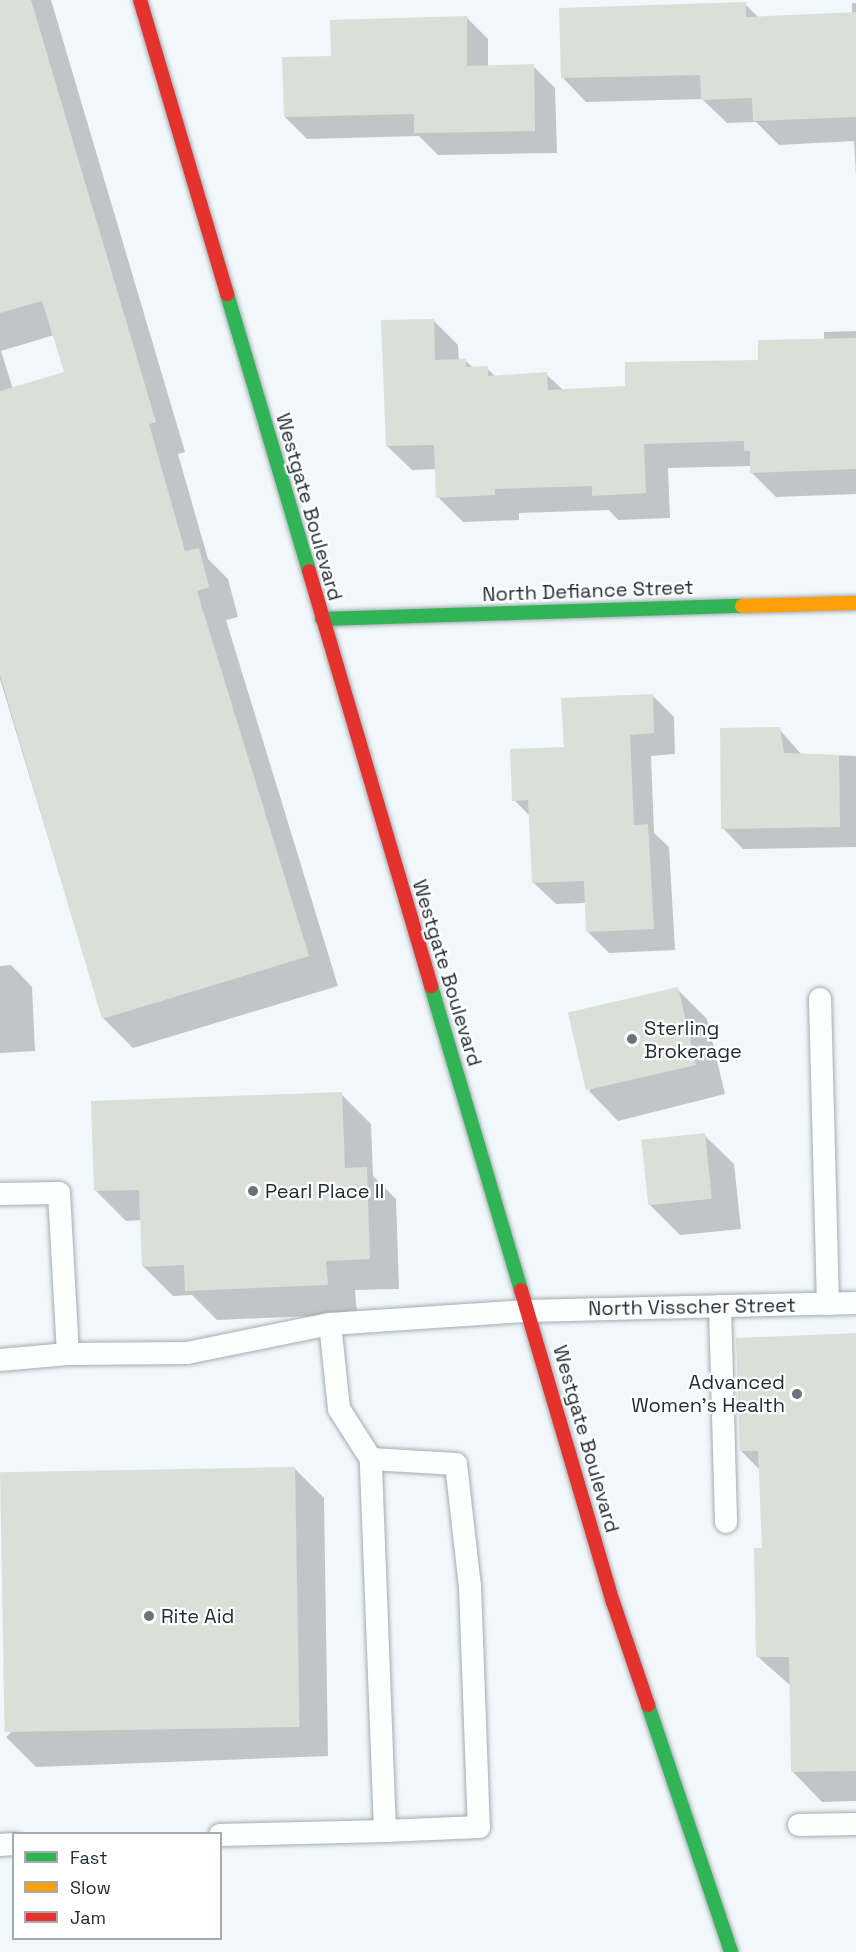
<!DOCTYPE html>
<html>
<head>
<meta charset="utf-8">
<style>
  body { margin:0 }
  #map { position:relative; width:856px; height:1952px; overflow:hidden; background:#f1f8fb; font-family:"Space Grotesk",sans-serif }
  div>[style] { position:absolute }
  .shadow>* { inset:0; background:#0003 }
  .building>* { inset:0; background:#dcdfd8; transform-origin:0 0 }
  .roads { filter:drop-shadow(0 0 2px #a4acb0) drop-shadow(0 0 2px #a4acb0) }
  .lane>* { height:22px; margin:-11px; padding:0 11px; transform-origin:11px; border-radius:11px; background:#fdfefe }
  .fast>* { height:14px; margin:-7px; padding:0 7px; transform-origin:7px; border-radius:7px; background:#30b455 }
  .slow>* { height:14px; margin:-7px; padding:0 7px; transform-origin:7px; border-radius:7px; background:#ff9f0a }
  .jam>* { height:14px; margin:-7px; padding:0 7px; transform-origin:7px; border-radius:7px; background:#e5322d }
  .dots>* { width:16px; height:16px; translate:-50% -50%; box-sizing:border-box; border:3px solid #fff; border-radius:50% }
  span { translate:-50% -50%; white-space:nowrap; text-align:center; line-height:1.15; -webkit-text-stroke:4.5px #fff; paint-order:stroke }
  .street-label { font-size:20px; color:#222d33 }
  .poi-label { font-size:20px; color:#222d33 }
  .left { translate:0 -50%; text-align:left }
  .right { translate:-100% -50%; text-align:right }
  .legend { position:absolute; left:12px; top:1832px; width:210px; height:108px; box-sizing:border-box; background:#fff; border:2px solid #a7abad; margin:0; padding:8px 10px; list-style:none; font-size:18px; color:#222d33 }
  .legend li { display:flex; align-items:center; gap:12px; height:30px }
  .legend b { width:30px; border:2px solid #a7abad }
</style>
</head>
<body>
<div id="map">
  <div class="shadow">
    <i style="clip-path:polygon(evenodd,0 0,51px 0,185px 452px,178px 454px,208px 559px,228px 579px,238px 617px,226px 620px,338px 986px,133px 1048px,103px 1018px,0 679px,0 0,54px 335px,66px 373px,13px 389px,1px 351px,54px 335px)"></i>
    <i style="clip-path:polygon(852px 3px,856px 3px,856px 176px,854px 141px,779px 145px,756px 122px,727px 123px,702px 99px,586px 102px,563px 78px,745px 4px,759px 18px,852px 14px)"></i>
    <i style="clip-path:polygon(466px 17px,488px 39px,488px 67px,533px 66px,555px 88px,557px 153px,438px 155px,419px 136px,307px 139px,285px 117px,333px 57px)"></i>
    <i style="clip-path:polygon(433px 320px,458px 345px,459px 361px,466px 361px,473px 368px,487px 368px,496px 377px,546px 374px,563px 390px,627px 387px,760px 361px,824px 340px,824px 332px,856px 331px,856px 494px,776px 497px,751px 472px,751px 466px,668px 468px,670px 518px,618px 520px,609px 510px,519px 513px,519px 520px,463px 522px,438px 497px,437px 469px,412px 470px,387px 446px)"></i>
    <i style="clip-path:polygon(652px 695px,674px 717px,675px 754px,651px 756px,654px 833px,669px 847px,675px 950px,609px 953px,588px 932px,586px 903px,556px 904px,534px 883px,531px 817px,514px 800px,565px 748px)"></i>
    <i style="clip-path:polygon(779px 729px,801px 754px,856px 756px,856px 847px,743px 849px,723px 828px)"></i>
    <i style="clip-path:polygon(11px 965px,32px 987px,35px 1051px,0 1053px,0 966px)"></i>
    <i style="clip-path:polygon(677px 989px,707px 1019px,725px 1094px,618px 1121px,589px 1091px)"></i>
    <i style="clip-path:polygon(341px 1094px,371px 1124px,373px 1176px,396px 1199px,399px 1289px,355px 1290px,357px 1314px,217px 1320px,192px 1295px,173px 1296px,143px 1266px,142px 1220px,126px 1221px,96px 1191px)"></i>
    <i style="clip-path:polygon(704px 1135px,734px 1164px,741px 1229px,680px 1235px,650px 1205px)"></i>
    <i style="clip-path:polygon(856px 1335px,856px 1801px,822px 1802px,793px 1772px,791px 1686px,758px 1657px,764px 1549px,760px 1470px,741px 1451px)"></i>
    <i style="clip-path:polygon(294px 1468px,324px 1498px,328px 1756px,36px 1767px,6px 1737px)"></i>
  </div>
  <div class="building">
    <i style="clip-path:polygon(0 0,31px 0,156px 422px,149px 424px,185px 551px,199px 548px,209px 587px,197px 591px,309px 956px,102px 1019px,0 675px,0 391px,64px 372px,42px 301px,0 313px)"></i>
    <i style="clip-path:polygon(746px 2px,746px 17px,856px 12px,856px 117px,753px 121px,752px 98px,701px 100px,700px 75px,561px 78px,559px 8px)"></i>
    <i style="clip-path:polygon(467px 16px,467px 66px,534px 64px,535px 131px,414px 133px,414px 114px,284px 117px,282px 57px,331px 56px,330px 20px)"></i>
    <i style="clip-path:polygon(434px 319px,435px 360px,466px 359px,466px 367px,488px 366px,488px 376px,547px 372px,548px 390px,625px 386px,625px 362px,758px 360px,758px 340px,856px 338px,856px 469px,750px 473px,750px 451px,744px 451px,744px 441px,644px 444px,646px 493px,592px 496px,592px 486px,495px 489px,495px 495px,436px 498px,434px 445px,386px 446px,381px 320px)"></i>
    <i style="clip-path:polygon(653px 694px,654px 733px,630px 735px,634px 825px,648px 824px,654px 929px,586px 932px,584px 881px,532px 883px,528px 800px,512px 801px,510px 749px,564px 747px,561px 698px)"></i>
    <i style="clip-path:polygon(780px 727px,784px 753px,839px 755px,840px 827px,721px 829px,720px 728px)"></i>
    <i style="left:678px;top:987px;width:80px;height:113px;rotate:77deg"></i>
    <i style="clip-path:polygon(342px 1092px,345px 1168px,367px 1167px,370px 1259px,326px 1261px,328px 1285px,185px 1291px,184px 1265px,142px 1267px,139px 1190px,94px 1191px,91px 1101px)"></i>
    <i style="left:705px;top:1133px;width:66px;height:64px;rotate:84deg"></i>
    <i style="clip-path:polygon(856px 1333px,856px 1771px,791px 1772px,789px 1657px,756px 1657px,754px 1548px,762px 1548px,758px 1451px,740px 1451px,736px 1338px)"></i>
    <i style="left:295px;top:1467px;width:260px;height:295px;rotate:89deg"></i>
  </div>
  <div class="roads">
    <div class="lane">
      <i style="left:820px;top:999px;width:305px;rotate:88.5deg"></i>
      <i style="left:0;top:1194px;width:59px;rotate:-1deg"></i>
      <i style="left:59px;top:1193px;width:161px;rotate:86.8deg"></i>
      <i style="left:68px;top:1354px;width:119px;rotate:-0.5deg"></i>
      <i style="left:187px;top:1353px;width:146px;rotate:-11.5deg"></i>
      <i style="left:720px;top:1306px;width:216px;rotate:88.4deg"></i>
      <i style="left:0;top:1360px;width:68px;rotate:-5deg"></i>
      <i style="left:371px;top:1459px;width:85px;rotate:3.4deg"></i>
      <i style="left:456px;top:1464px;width:123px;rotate:83.5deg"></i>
      <i style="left:470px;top:1586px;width:241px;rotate:87.9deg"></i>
      <i style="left:479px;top:1827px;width:94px;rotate:177.6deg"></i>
      <i style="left:385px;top:1831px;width:372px;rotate:-92.2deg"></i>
      <i style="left:371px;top:1459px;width:59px;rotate:-122.6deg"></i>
      <i style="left:339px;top:1409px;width:85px;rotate:-96deg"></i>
      <i style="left:330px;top:1324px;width:198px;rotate:-3.8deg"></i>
      <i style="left:528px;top:1311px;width:328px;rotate:-1.4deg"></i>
      <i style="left:799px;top:1825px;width:57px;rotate:-1deg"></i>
      <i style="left:220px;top:1835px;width:165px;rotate:-1.4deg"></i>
      <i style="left:0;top:1845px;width:14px;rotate:-4deg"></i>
    </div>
    <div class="fast">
      <i style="left:227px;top:294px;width:289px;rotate:73.5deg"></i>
      <i style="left:322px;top:619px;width:420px;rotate:-1.8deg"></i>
      <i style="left:431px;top:986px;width:317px;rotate:73.5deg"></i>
      <i style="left:648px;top:1705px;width:261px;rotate:71.4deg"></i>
    </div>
    <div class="slow">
      <i style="left:742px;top:606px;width:114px;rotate:-1.5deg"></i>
    </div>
    <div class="jam">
      <i style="left:140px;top:0;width:307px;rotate:73.5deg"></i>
      <i style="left:309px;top:571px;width:433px;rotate:73.6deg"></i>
      <i style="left:521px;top:1290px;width:325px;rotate:73.6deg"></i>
      <i style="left:613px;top:1602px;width:109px;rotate:71.2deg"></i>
    </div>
  </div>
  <div class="dots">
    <i style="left:632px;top:1039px;background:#6a7479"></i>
    <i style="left:253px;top:1191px;background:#6a7479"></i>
    <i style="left:797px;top:1394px;background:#6a7479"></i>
    <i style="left:149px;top:1616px;background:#6a7479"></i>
  </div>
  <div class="street-label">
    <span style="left:309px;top:507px;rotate:74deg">Westgate Boulevard</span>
    <span style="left:588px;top:591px;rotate:-2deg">North Defiance Street</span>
    <span style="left:447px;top:973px;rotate:73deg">Westgate Boulevard</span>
    <span style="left:692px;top:1307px;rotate:-1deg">North Visscher Street</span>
    <span style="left:586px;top:1439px;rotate:74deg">Westgate Boulevard</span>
  </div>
  <div class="poi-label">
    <span class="left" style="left:644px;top:1040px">Sterling<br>Brokerage</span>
    <span class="left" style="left:265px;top:1191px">Pearl Place II</span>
    <span class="right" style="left:785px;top:1394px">Advanced<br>Women's Health</span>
    <span class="left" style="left:161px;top:1616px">Rite Aid</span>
  </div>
  <ul class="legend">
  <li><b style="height:8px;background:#30b455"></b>Fast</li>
  <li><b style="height:8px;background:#ff9f0a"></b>Slow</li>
  <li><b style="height:8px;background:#e5322d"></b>Jam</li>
  </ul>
</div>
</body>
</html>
